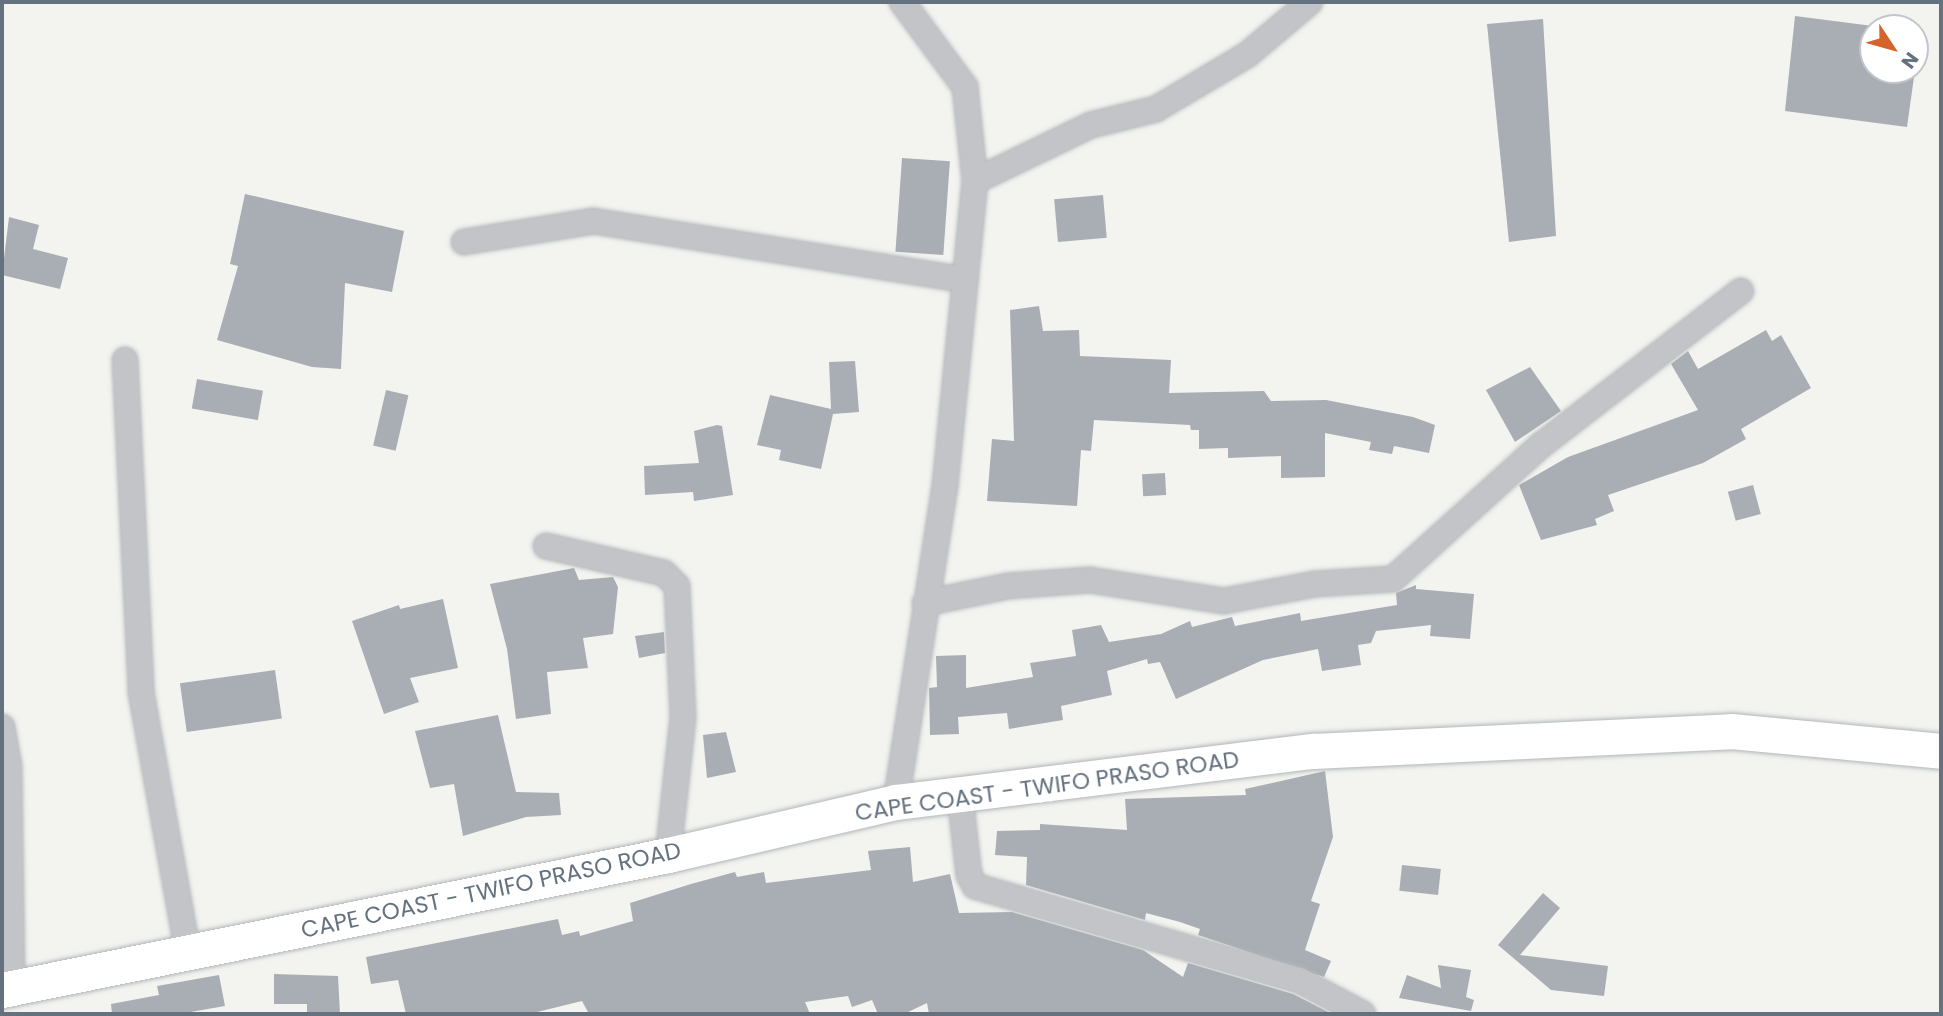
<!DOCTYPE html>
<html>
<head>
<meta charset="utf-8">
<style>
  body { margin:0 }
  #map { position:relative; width:1943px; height:1016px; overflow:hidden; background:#f3f4f0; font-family:Poppins,sans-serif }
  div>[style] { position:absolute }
  .building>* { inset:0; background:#a8aeb3; transform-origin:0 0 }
  .roads { filter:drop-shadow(0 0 2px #b2b6ba) drop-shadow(0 0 2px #b2b6ba) }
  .street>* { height:24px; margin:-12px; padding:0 12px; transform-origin:12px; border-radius:12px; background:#c2c4c8 }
  .secondary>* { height:35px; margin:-17.5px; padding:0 17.5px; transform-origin:17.5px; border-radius:17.5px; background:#fff }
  span { translate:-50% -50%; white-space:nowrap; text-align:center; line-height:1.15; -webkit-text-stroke:7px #fff; paint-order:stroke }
  .street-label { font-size:23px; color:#64717f }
  .frame { position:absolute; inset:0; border:4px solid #64717f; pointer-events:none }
  .north { position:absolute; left:1859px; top:14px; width:70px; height:70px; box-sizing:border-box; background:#fff; border:2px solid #c1c6cc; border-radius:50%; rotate:126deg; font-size:19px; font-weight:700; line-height:28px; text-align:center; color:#64717f }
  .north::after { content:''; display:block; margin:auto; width:24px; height:32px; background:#d7632c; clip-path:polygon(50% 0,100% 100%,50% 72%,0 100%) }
</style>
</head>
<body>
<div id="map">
  <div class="building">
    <i style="clip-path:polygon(1795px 16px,1873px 26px,1873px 70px,1915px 70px,1907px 127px,1785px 111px)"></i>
    <i style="clip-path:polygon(1543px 19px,1556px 236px,1509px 242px,1487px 24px)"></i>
    <i style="left:902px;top:158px;width:48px;height:94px;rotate:4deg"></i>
    <i style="clip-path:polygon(245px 194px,404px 231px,392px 292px,345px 283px,341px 369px,312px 367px,217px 340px,238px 266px,230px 264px)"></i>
    <i style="left:1103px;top:195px;width:43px;height:49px;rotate:85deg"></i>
    <i style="clip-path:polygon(9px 217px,39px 225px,33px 249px,68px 258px,60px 289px,2px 275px)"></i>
    <i style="clip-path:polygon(1039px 306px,1043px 331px,1079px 330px,1080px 356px,1171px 360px,1169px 393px,1264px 391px,1271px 401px,1326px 400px,1413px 417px,1435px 425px,1429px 453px,1394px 446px,1392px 454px,1369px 450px,1371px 442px,1325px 433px,1325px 477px,1281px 478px,1281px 456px,1228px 458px,1228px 448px,1199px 449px,1199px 430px,1191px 430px,1190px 425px,1094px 420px,1091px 451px,1081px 450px,1077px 506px,987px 501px,992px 439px,1014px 441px,1010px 310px)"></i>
    <i style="clip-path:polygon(1766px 330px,1772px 341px,1781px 335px,1811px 388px,1741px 429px,1746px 439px,1703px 463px,1608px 495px,1614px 511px,1595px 519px,1597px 525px,1541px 540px,1519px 485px,1568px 457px,1698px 410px,1671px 364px,1688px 351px,1698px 369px)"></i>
    <i style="clip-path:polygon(855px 361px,859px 412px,833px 414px,821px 469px,779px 460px,781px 450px,757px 445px,770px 395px,831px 409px,829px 362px)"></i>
    <i style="clip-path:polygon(1530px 367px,1561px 411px,1515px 442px,1486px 390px)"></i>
    <i style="left:197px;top:379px;width:67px;height:30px;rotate:10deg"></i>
    <i style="left:386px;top:390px;width:23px;height:57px;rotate:13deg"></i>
    <i style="clip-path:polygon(717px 425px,722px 426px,733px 495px,694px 501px,693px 492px,645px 495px,644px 466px,699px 463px,694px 431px)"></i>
    <i style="left:1165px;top:473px;width:22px;height:23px;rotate:87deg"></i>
    <i style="left:1753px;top:485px;width:30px;height:26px;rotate:75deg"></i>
    <i style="clip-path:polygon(574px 568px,579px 580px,613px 577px,618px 587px,613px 634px,583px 638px,588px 668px,547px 672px,551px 714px,516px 719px,507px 649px,490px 584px)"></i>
    <i style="clip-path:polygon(1416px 585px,1416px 589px,1474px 594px,1470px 639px,1430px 636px,1431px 625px,1376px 631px,1371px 643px,1358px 645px,1361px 665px,1322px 671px,1318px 649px,1263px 660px,1176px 699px,1160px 662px,1148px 664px,1147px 659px,1107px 671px,1112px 695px,1061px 706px,1063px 720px,1009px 729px,1007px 713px,958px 717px,959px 734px,930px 735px,929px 688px,937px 687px,936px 656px,966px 655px,966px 688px,1033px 677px,1030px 663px,1076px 656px,1072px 630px,1101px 625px,1109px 642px,1161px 634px,1190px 621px,1192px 627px,1232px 617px,1235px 626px,1300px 613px,1301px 621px,1397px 605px,1396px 593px)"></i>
    <i style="clip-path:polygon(443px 599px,458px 668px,410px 678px,419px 702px,384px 714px,352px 621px,399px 605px,400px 609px)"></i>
    <i style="clip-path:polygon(664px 632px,665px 653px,639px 658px,635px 636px)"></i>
    <i style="left:275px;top:670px;width:49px;height:96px;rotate:82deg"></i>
    <i style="clip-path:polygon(498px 715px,516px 792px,559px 793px,561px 815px,526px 817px,463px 836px,454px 784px,430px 788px,415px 731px)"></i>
    <i style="clip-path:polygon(726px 732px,736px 772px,707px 778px,703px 735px)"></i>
    <i style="clip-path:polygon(1325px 771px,1333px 837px,1311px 901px,1320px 904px,1305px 950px,1331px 961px,1324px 977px,1198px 935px,1200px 929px,1180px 922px,1146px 913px,1145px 920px,1026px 885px,1027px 857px,995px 855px,997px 831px,1040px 830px,1040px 824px,1127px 830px,1125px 799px,1246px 795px,1245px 789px)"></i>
    <i style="clip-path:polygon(910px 847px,913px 882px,950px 874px,959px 913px,1012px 912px,1143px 950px,1183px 977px,1188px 963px,1293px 994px,1332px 1014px,929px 1014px,927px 1003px,904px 1014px,878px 1014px,872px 1000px,852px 1007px,848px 996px,805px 1002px,810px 1014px,589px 1014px,582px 1001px,529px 1014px,406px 1014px,398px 980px,371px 984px,366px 957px,558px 919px,562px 935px,579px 931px,580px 936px,633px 921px,630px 903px,691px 884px,735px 872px,737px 877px,764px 872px,766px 883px,871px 870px,868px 851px)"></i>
    <i style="left:1402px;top:865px;width:39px;height:26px;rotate:6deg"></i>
    <i style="clip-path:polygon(1543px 893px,1560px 908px,1520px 955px,1608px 966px,1604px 996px,1551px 990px,1498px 945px)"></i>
    <i style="clip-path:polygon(1438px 965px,1471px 970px,1466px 997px,1474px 1000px,1471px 1011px,1399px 998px,1407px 975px,1441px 988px)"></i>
    <i style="clip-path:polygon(274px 974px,338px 976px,340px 1014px,307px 1014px,307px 1004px,274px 1004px)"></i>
    <i style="clip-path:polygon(219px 975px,225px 1006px,179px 1014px,112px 1014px,111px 1004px,159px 995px,157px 986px)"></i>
  </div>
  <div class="roads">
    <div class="street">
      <i style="left:975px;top:181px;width:129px;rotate:-25.8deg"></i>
      <i style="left:1091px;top:125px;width:67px;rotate:-13.8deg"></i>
      <i style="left:1156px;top:109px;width:106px;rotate:-30.7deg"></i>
      <i style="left:1247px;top:55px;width:82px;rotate:-40.1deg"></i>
      <i style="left:464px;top:242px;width:131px;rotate:-9.2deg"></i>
      <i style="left:593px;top:221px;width:377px;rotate:9deg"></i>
      <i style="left:125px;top:360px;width:332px;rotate:87.2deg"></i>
      <i style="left:141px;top:692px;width:264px;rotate:79.8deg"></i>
      <i style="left:546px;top:546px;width:121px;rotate:12.9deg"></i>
      <i style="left:664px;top:573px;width:18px;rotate:45deg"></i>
      <i style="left:677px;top:586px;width:131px;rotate:87.4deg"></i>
      <i style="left:683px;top:717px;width:139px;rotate:96.2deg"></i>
      <i style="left:925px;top:603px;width:85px;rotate:-11.6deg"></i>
      <i style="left:1008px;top:586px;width:82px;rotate:-4.2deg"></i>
      <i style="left:1090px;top:580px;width:136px;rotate:8.9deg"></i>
      <i style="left:1224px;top:601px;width:93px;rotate:-10.6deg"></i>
      <i style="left:1315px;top:584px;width:78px;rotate:-3.7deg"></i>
      <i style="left:1393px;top:579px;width:197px;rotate:-42.1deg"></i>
      <i style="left:1539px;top:447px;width:255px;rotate:-37.7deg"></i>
      <i style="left:2px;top:727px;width:40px;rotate:80deg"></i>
      <i style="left:9px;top:766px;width:222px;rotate:89.2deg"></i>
      <i style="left:960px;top:796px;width:80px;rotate:83.5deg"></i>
      <i style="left:969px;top:875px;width:13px;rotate:61deg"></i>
      <i style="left:975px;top:886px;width:337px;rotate:16.2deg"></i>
      <i style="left:1299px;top:980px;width:72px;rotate:28deg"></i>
      <i style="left:896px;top:802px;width:320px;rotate:-81.2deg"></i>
      <i style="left:945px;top:486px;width:306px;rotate:-84.4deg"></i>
      <i style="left:975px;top:181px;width:95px;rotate:-96.1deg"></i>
      <i style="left:965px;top:87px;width:106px;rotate:-126.5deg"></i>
    </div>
    <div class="secondary">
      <i style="left:2px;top:990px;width:680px;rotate:-11.46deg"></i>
      <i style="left:668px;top:855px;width:234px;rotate:-13.1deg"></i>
      <i style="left:896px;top:802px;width:420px;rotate:-7deg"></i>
      <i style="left:1313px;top:751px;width:418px;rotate:-2.7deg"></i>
      <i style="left:1731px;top:731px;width:211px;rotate:5.4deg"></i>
    </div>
  </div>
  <div class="street-label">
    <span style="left:1047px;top:786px;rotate:-8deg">CAPE COAST - TWIFO PRASO ROAD</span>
    <span style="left:491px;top:890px;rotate:-12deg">CAPE COAST - TWIFO PRASO ROAD</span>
  </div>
  <div class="frame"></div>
  <div class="north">N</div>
</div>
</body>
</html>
